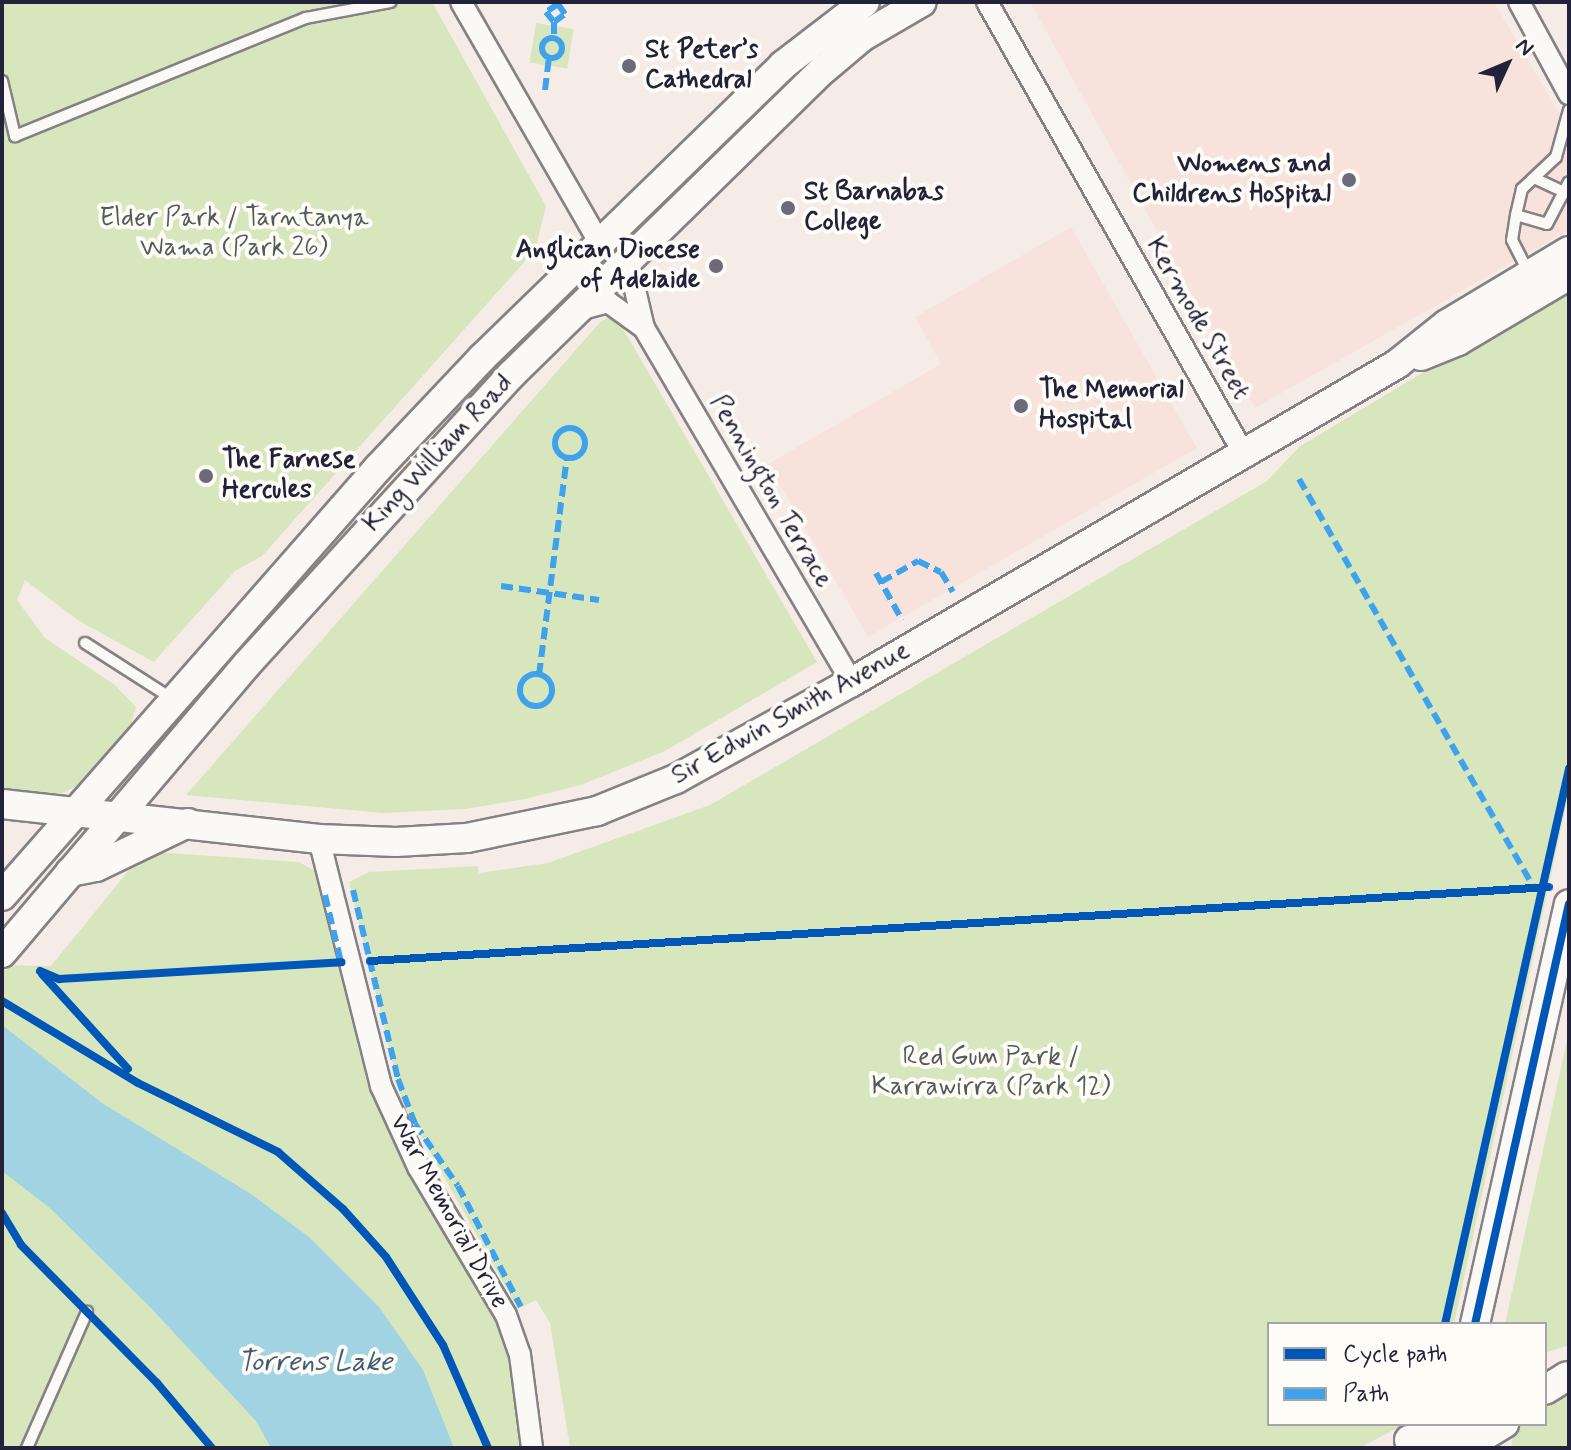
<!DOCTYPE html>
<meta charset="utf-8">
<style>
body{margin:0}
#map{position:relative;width:1571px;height:1450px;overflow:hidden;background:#f5ece8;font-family:Mynerve,sans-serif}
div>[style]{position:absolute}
.built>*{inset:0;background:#f8e3dc}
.green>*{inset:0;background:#d8e6bd;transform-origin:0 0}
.water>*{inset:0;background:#a2d3e2}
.roads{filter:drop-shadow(2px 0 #858184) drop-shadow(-2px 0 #858184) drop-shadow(0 2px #858184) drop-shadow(0 -2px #858184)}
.lane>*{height:10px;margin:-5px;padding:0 5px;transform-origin:5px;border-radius:5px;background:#faf9f6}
.street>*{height:20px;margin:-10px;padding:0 10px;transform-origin:10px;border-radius:10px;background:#faf9f6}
.secondary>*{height:28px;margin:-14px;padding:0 14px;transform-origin:14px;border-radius:14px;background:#faf9f6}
.quiet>*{height:6px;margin-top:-3px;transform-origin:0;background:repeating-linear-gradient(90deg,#3ea2ec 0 12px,transparent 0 18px)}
.quiet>.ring{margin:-3px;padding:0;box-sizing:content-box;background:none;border:6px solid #3ea2ec;border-radius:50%}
.cycleway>*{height:8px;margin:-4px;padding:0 4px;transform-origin:4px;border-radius:4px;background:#0057b8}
.dots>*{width:22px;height:22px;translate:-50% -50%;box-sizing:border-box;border:4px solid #fdfcf7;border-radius:50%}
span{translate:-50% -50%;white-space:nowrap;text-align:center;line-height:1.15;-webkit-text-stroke:8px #fdfcf7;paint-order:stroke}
.poi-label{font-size:26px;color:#22223b;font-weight:700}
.left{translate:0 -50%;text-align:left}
.right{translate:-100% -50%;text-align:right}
.park-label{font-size:26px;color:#525b58}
.street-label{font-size:26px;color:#22223b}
.water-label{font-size:28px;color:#425c74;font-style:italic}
.frame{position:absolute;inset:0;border:4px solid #22223b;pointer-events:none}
.legend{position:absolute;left:1267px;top:1322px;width:280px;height:104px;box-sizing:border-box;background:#fdfcf7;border:2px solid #a5a5ac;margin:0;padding:10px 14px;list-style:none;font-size:24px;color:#22223b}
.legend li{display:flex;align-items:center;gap:16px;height:40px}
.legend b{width:40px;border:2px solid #a5a5ac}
.north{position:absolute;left:1467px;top:24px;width:80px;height:80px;-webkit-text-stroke:6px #fdfcf7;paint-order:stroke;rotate:46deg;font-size:22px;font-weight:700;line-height:32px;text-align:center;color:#22223b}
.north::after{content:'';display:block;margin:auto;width:28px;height:36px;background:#22223b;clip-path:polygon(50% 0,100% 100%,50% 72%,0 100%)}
</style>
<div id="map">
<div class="built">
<i style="clip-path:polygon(1030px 2px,1494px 2px,1569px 130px,1569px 230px,1255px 408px)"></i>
<i style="clip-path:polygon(1071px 227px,1197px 448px,868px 637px,768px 464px,941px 364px,915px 317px)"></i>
</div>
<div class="green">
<i style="clip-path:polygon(2px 2px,432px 2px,546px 206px,535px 250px,262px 556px,235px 571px,154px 662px,79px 621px,25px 580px,17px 600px,45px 638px,115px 685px,136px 707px,131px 725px,75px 787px,60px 794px,2px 789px)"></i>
<i style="left:536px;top:23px;width:38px;height:40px;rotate:9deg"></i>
<i style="clip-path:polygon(1569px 285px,1569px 792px,1454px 1324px,1269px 1324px,1269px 1424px,1405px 1424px,1359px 1448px,570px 1448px,550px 1323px,536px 1300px,518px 1309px,402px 1102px,349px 882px,369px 872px,477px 866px,479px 873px,548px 863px,710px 805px,1267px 481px,1299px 447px)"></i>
<i style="clip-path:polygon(615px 315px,817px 662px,665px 751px,581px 785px,525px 799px,466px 809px,383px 813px,186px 795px,601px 321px)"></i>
<i style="clip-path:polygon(153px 852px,299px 862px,318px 873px,369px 1069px,497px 1317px,509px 1351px,525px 1448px,2px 1448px,2px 965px,51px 966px,137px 860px)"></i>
<i style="clip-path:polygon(1569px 1031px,1569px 1345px,1545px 1353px,1545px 1324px,1505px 1324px)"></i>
<i style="clip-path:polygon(1569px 1386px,1569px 1448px,1511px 1448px,1515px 1424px,1545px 1424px,1545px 1399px)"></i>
</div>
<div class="water">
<i style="clip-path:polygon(2px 1025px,102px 1103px,251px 1194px,309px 1237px,379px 1307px,423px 1370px,454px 1448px,271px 1448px,256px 1421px,150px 1307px,51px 1209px,2px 1171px)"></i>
</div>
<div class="roads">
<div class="lane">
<i style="left:2px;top:81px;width:57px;rotate:76.7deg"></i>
<i style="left:15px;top:136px;width:314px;rotate:-22.1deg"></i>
<i style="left:306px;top:18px;width:86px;rotate:-10.7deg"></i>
<i style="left:1569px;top:110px;width:49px;rotate:105.5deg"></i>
<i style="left:1556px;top:157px;width:47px;rotate:136.7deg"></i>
<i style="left:1522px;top:189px;width:27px;rotate:103deg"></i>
<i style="left:1516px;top:215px;width:32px;rotate:16deg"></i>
<i style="left:1547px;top:224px;width:47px;rotate:-62.4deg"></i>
<i style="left:1534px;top:178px;width:35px;rotate:25deg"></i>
<i style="left:1516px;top:215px;width:25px;rotate:99deg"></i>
<i style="left:1512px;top:240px;width:36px;rotate:63deg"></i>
<i style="left:85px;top:643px;width:102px;rotate:32.6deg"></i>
<i style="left:27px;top:1448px;width:149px;rotate:-66.2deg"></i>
</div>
<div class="street">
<i style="left:461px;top:2px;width:277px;rotate:60.1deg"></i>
<i style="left:987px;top:2px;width:520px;rotate:60.38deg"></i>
<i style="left:1519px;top:2px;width:105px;rotate:61.5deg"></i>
<i style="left:628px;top:260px;width:70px;rotate:76.8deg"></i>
<i style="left:644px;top:328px;width:411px;rotate:59.6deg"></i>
<i style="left:582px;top:309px;width:27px;rotate:-15deg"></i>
<i style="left:608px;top:302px;width:44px;rotate:35.8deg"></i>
<i style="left:319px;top:839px;width:255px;rotate:75.9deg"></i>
<i style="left:381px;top:1086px;width:89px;rotate:65.4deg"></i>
<i style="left:418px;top:1167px;width:172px;rotate:59.3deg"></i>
<i style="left:506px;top:1315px;width:42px;rotate:70.7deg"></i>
<i style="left:520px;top:1355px;width:94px;rotate:82.6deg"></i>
</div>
<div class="secondary">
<i style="left:1421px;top:356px;width:40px;rotate:-22deg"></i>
<i style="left:1458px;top:341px;width:129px;rotate:-30.7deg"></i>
<i style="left:2px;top:804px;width:319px;rotate:6.3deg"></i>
<i style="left:319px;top:839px;width:77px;rotate:2.2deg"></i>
<i style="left:396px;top:842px;width:71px;rotate:-3.2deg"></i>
<i style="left:467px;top:838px;width:133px;rotate:-11.7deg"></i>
<i style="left:597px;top:811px;width:85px;rotate:-22.1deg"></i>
<i style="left:676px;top:779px;width:201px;rotate:-28.9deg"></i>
<i style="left:852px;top:682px;width:631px;rotate:-30.26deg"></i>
<i style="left:1397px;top:364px;width:64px;rotate:-38.7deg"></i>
<i style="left:1447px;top:324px;width:142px;rotate:-30.9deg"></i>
<i style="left:70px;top:872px;width:26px;rotate:-11deg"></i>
<i style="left:96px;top:867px;width:102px;rotate:-25.6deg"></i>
<i style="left:2px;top:896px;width:570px;rotate:-48.7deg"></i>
<i style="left:378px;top:468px;width:151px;rotate:-46.6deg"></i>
<i style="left:482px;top:358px;width:420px;rotate:-44.2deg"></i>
<i style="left:783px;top:65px;width:103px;rotate:-37.5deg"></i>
<i style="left:2px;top:953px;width:380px;rotate:-49.7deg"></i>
<i style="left:248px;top:663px;width:390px;rotate:-47.6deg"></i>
<i style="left:511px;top:375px;width:438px;rotate:-44.4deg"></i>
<i style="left:824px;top:69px;width:50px;rotate:-40.1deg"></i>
<i style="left:862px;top:37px;width:69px;rotate:-30.3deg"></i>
<i style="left:1475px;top:1324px;width:430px;rotate:-77.4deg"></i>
<i style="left:1545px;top:1390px;width:26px;rotate:-32deg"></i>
<i style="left:1454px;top:1424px;width:17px;rotate:40deg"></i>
<i style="left:1467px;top:1435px;width:15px;rotate:8deg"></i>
<i style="left:1482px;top:1437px;width:26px;rotate:-31deg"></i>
<i style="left:1409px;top:1440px;width:56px;rotate:-7.1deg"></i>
</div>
</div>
<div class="quiet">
<i style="left:554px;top:22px;width:14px;rotate:-36deg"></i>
<i style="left:565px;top:14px;width:12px;rotate:-125deg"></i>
<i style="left:558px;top:4px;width:14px;rotate:146deg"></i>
<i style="left:546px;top:12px;width:13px;rotate:51deg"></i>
<i style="left:554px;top:22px;width:16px;rotate:90deg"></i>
<i class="ring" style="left:542px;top:38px;width:14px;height:14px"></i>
<i style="left:545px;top:90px;width:32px;rotate:-83deg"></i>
<i class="ring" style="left:555px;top:428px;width:24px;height:24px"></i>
<i style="left:1299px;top:479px;width:472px;rotate:60.1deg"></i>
<i style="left:876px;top:573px;width:54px;rotate:61deg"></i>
<i style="left:881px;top:582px;width:43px;rotate:-29.6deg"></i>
<i style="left:918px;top:561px;width:25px;rotate:26deg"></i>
<i style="left:941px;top:572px;width:23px;rotate:59deg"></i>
<i style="left:501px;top:586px;width:99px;rotate:8.1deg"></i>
<i class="ring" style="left:520px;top:674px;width:26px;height:26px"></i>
<i style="left:539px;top:675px;width:220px;rotate:-82.7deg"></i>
<i style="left:353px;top:890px;width:194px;rotate:76.6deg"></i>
<i style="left:398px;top:1079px;width:48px;rotate:69.3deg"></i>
<i style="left:415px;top:1124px;width:75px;rotate:55.3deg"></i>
<i style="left:458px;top:1186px;width:136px;rotate:62.5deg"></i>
<i style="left:325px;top:895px;width:69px;rotate:76.6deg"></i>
</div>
<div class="cycleway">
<i style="left:370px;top:961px;width:1181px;rotate:-3.59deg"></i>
<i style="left:40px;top:971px;width:21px;rotate:23deg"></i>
<i style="left:59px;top:979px;width:283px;rotate:-3.4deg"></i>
<i style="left:42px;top:974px;width:128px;rotate:47.8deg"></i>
<i style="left:2px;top:1001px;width:159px;rotate:31.1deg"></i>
<i style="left:138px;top:1083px;width:156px;rotate:26.2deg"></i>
<i style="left:278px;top:1152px;width:86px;rotate:41.2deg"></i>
<i style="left:343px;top:1209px;width:64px;rotate:48.1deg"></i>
<i style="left:386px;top:1257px;width:105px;rotate:57.1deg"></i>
<i style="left:443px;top:1345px;width:112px;rotate:66.4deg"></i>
<i style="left:2px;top:1213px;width:37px;rotate:59deg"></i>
<i style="left:21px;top:1245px;width:194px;rotate:45.4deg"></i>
<i style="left:157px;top:1383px;width:85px;rotate:49.8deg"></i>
<i style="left:1445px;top:1324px;width:569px;rotate:-77.41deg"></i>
<i style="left:1475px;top:1324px;width:430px;rotate:-77.4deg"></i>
</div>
<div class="dots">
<i style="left:629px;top:66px;background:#6c6978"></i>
<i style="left:1349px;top:180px;background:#6c6978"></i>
<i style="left:788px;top:208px;background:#6c6978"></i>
<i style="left:716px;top:266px;background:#6c6978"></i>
<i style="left:1021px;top:406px;background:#6c6978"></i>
<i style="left:206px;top:476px;background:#6c6978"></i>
</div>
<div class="poi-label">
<span class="left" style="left:645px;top:66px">St Peter’s<br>Cathedral</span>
<span class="right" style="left:1331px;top:180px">Womens and<br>Childrens Hospital</span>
<span class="left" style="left:804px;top:208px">St Barnabas<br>College</span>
<span class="right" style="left:700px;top:266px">Anglican Diocese<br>of Adelaide</span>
<span class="left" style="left:1039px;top:406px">The Memorial<br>Hospital</span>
<span class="left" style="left:222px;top:476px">The Farnese<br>Hercules</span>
</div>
<div class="park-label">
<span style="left:234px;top:234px">Elder Park / Tarntanya<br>Wama (Park 26)</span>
<span style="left:991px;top:1073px">Red Gum Park /<br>Karrawirra (Park 12)</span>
</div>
<div class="street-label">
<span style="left:1197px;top:319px;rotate:60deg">Kermode Street</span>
<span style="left:439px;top:454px;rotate:-47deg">King William Road</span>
<span style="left:770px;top:492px;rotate:60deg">Pennington Terrace</span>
<span style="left:791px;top:714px;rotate:-29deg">Sir Edwin Smith Avenue</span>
<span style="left:448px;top:1212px;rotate:61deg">War Memorial Drive</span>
</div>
<div class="water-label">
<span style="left:315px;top:1363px">Torrens Lake</span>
</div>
<div class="frame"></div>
<ul class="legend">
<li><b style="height:10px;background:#0057b8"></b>Cycle path</li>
<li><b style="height:10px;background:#3ea2ec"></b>Path</li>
</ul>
<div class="north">N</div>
</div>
